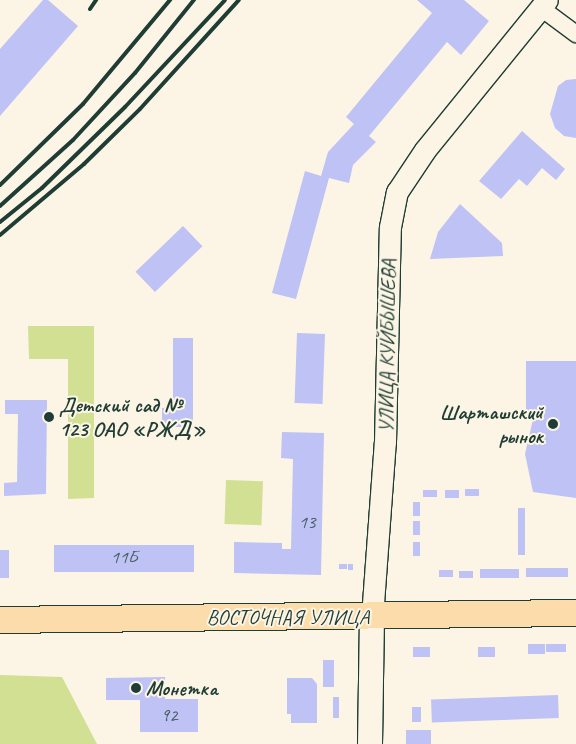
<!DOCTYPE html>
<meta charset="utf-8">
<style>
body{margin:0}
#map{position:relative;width:576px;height:744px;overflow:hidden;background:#fcf5e5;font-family:Caveat,sans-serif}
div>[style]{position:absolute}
.green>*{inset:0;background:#d1e093;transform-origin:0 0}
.building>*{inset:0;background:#bec2f4;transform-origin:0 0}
.roads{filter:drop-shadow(1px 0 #1f3d34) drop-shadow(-1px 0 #1f3d34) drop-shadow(0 1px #1f3d34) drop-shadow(0 -1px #1f3d34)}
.minor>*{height:16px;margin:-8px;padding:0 8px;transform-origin:8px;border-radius:8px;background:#fcf5e5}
.tertiary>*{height:21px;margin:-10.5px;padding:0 10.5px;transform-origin:10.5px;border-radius:10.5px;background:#fcf5e5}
.secondary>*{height:24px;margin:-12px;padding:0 12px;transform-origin:12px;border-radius:12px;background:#fcf5e5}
.primary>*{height:26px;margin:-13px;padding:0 13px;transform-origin:13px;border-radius:13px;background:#fddcac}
.rail>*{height:4px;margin:-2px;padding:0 2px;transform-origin:2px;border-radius:2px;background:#1f3d34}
.dots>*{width:14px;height:14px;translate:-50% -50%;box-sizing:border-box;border:2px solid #fcf5e5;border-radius:50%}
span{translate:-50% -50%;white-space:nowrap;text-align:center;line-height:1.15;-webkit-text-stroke:4px #fcf5e5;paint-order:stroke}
.number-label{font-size:19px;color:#475e64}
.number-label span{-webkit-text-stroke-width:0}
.street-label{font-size:21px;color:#1f3d34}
.poi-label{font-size:21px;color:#1f3d34;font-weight:700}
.left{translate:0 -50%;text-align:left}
.right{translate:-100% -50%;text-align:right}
</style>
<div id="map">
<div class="green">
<i style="clip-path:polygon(28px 326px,94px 326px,94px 498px,68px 499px,68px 359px,29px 359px)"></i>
<i style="left:226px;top:480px;width:37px;height:44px;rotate:2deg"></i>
<i style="clip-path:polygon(0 675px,62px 677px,97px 744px,0 744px)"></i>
</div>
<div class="building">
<i style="clip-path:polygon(43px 0,48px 0,78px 26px,0 116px,0 49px)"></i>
<i style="clip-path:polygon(417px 0,464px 0,489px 21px,461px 55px,447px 42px,369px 136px,376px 142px,353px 165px,349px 183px,329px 178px,296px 299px,272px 293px,305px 171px,321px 176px,328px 152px,354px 124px,346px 117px,432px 13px)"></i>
<i style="clip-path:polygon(576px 79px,576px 138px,564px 136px,555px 128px,550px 114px,558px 86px,566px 80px)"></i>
<i style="clip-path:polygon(522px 131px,565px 169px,556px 180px,542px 168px,527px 186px,519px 179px,501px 199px,479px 181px)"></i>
<i style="clip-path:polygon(460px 204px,502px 243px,503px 256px,430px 259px,438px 232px)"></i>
<i style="left:183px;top:226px;width:28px;height:66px;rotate:46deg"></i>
<i style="left:297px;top:333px;width:28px;height:70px;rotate:2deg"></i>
<i style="clip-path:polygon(173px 338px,193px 338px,193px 427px,162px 427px,162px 408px,173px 408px)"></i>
<i style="clip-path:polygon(526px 361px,576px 361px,576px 498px,533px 492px,525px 454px,534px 415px,526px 415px)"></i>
<i style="clip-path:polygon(5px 400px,47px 400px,46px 494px,4px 496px,4px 483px,17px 482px,18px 414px,5px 414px)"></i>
<i style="clip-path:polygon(282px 432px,324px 433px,321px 575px,234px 573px,234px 542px,282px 543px,282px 549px,291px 549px,293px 459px,281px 458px)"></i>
<i style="left:465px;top:489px;width:14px;height:7px"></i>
<i style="left:423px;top:490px;width:14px;height:7px"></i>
<i style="left:445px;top:490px;width:14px;height:8px"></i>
<i style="left:413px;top:502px;width:7px;height:14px"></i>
<i style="left:518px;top:508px;width:7px;height:47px"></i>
<i style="left:413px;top:521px;width:7px;height:14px"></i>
<i style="left:413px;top:542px;width:7px;height:14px"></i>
<i style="left:54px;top:545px;width:140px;height:27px"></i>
<i style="left:0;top:550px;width:9px;height:28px"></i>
<i style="left:339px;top:564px;width:8px;height:5px"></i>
<i style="left:348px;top:564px;width:5px;height:6px"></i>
<i style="left:568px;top:568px;width:9px;height:42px;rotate:90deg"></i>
<i style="left:480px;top:569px;width:39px;height:9px"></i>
<i style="left:439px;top:570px;width:14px;height:7px"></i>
<i style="left:459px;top:571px;width:14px;height:7px"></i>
<i style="left:528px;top:644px;width:17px;height:10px"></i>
<i style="left:546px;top:644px;width:20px;height:8px"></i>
<i style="left:413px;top:647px;width:17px;height:10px"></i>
<i style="left:478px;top:647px;width:17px;height:10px"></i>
<i style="left:323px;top:660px;width:11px;height:27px"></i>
<i style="clip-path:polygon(165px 677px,165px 699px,198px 699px,198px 732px,140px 732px,140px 700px,106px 700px,106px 678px)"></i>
<i style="clip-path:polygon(287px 678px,312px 678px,317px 684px,317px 723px,291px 723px,291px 714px,287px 714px)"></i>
<i style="left:558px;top:695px;width:23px;height:127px;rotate:88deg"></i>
<i style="left:333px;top:697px;width:6px;height:21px"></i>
<i style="left:412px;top:707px;width:9px;height:15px"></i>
<i style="left:406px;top:730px;width:25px;height:14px"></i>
</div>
<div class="roads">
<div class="minor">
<i style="left:541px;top:8px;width:44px;rotate:36.6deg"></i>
</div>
<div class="tertiary">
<i style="left:372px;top:617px;width:175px;rotate:-85.8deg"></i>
<i style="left:385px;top:442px;width:215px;rotate:-88.7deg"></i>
<i style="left:390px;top:227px;width:36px;rotate:-79deg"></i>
<i style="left:397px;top:192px;width:50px;rotate:-56.3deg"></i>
<i style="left:425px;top:150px;width:193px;rotate:-50.9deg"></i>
</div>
<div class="secondary">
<i style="left:370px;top:744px;width:127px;rotate:-89.1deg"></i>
</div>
<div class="primary">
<i style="left:0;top:620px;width:576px;rotate:-0.7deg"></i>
</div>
</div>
<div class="rail">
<i style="left:90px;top:9px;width:11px;rotate:-56deg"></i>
<i style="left:0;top:185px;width:116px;rotate:-44.3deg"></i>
<i style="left:83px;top:104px;width:136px;rotate:-50.1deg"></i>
<i style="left:0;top:206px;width:98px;rotate:-42.1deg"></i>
<i style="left:73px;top:140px;width:91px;rotate:-47.2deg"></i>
<i style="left:135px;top:73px;width:94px;rotate:-51.1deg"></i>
<i style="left:0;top:222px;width:54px;rotate:-39deg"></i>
<i style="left:42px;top:188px;width:116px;rotate:-44.3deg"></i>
<i style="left:125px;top:107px;width:146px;rotate:-46.9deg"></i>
<i style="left:0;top:235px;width:110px;rotate:-40.2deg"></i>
<i style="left:84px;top:164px;width:78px;rotate:-44.5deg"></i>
<i style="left:140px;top:109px;width:147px;rotate:-47.8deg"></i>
</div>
<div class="dots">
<i style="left:49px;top:417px;background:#1f3d34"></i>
<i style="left:553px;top:424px;background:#1f3d34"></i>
<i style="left:136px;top:688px;background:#1f3d34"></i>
</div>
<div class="number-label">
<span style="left:307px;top:523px">13</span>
<span style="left:124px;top:558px">11Б</span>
<span style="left:169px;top:716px">92</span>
</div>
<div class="street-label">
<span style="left:387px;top:346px;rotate:-89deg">УЛИЦА КУЙБЫШЕВА</span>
<span style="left:288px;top:617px">ВОСТОЧНАЯ УЛИЦА</span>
</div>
<div class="poi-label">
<span class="left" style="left:59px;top:417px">Детский сад №<br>123 ОАО «РЖД»</span>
<span class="right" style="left:543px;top:424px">Шарташский<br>рынок</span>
<span class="left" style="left:146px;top:688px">Монетка</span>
</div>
</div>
